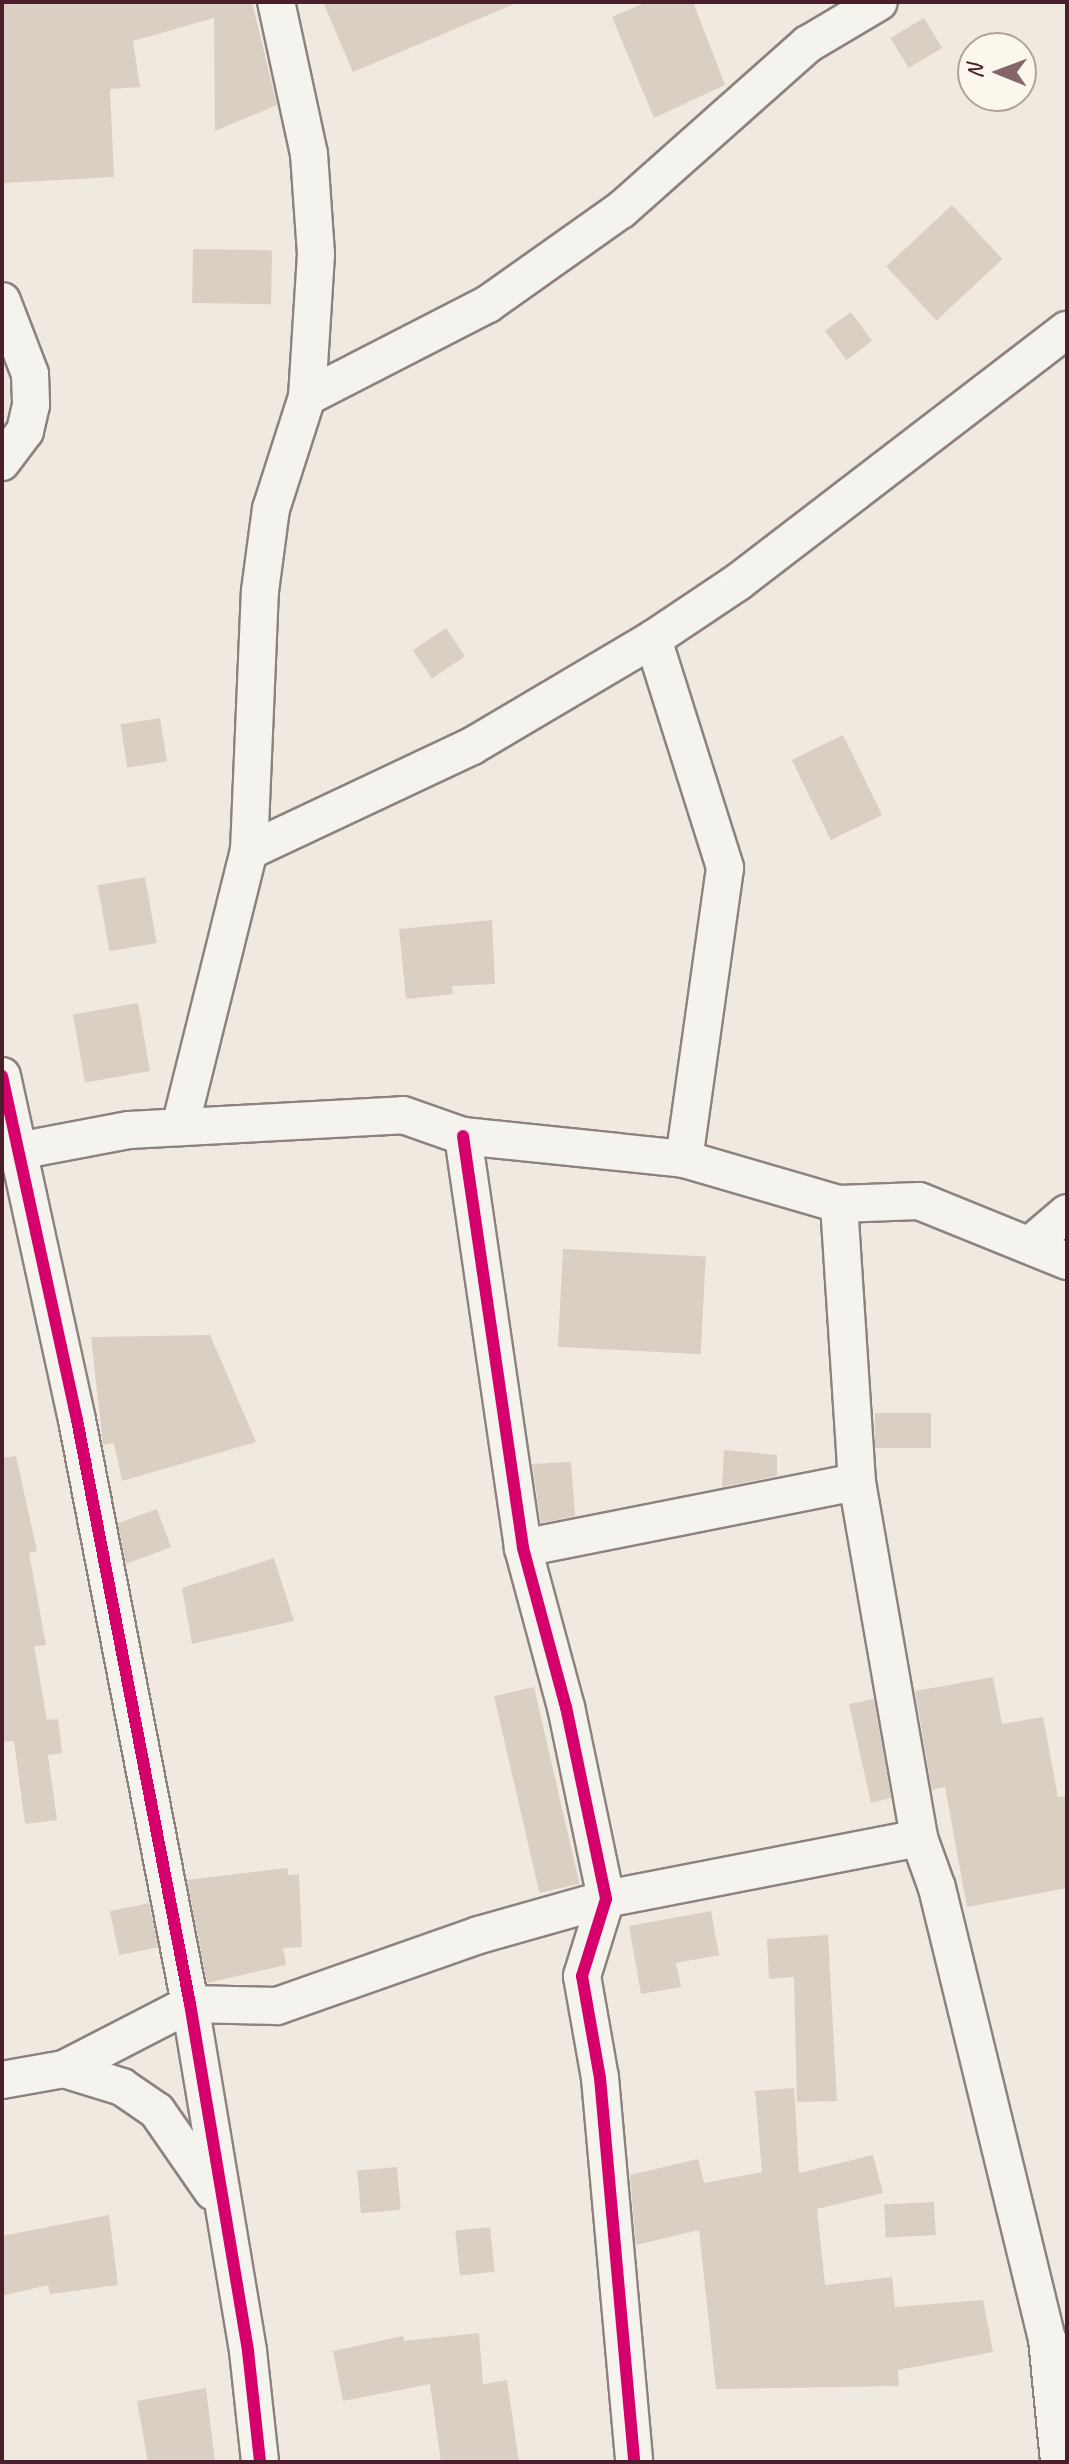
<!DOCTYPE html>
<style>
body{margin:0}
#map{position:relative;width:1069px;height:2464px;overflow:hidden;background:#f0e9e0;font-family:Caveat,sans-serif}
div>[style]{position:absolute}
.building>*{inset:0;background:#dacfc3;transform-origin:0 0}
.roads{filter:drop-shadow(2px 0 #8d8280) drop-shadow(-2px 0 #8d8280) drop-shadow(0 2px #8d8280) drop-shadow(0 -2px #8d8280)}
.street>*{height:36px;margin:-18px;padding:0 18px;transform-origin:18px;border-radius:18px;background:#f5f3ee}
.cycleway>*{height:12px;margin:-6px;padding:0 6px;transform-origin:6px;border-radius:6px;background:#d6006c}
span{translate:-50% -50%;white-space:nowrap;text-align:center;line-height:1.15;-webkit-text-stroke:6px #fbf7ec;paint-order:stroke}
.frame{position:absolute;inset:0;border:4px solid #4a1f2b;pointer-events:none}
.north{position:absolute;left:957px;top:32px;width:80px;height:80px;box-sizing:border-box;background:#fbf7ec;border:2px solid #b4a19f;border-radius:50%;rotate:271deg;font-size:22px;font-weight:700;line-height:32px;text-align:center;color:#4a1f2b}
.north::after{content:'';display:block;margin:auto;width:28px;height:36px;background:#84666a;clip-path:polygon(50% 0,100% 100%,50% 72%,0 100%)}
</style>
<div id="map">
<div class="building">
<i style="clip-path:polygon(2px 2px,252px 2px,277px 105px,215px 131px,214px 18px,133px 41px,140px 87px,110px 89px,114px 177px,2px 183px)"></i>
<i style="clip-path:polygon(323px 2px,519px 2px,353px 72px)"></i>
<i style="clip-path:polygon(647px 2px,693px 2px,725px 85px,654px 118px,612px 17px)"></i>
<i style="left:924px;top:18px;width:35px;height:39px;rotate:59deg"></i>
<i style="left:952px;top:205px;width:74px;height:90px;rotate:47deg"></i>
<i style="left:193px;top:249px;width:79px;height:54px;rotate:1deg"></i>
<i style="left:851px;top:312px;width:36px;height:32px;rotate:54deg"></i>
<i style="left:446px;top:628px;width:34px;height:40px;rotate:56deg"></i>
<i style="left:160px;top:718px;width:44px;height:40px;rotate:81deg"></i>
<i style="left:843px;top:735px;width:89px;height:57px;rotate:64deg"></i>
<i style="left:145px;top:877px;width:67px;height:48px;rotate:80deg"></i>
<i style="clip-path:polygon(492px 920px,495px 984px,452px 986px,453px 994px,406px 999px,399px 929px)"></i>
<i style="left:138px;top:1003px;width:69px;height:66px;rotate:80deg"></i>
<i style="left:563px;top:1249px;width:143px;height:98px;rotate:3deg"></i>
<i style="clip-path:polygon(210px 1335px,256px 1442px,122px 1481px,114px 1443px,103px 1445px,91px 1337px)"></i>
<i style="left:875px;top:1413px;width:56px;height:35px"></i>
<i style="clip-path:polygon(724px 1450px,777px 1455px,777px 1476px,722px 1487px)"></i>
<i style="clip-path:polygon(16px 1456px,37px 1551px,29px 1553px,46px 1645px,34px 1646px,47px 1720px,58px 1719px,62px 1753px,48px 1755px,57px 1820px,25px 1824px,14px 1741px,2px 1742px,2px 1458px)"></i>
<i style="clip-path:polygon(571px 1462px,575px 1516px,541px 1523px,532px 1464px)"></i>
<i style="clip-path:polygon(157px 1509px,171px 1547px,126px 1564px,118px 1523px)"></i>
<i style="clip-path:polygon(274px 1558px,294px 1621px,192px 1644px,182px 1588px)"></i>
<i style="clip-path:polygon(993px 1677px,1002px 1724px,1043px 1717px,1058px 1797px,1067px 1796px,1067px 1888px,967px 1907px,945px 1787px,932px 1790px,915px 1691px)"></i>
<i style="left:534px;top:1687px;width:202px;height:41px;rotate:77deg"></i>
<i style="clip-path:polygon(874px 1699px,891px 1798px,871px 1803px,849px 1704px)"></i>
<i style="clip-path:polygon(288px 1868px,288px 1875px,299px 1874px,302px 1947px,283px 1948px,286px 1965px,207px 1983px,187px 1880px)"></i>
<i style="left:149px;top:1903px;width:45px;height:40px;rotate:78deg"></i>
<i style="clip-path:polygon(711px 1911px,719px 1955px,676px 1963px,681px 1987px,641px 1994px,629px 1926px)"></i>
<i style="clip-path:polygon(828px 1935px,837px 2101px,797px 2102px,794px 1977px,769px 1979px,767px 1939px)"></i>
<i style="clip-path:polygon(794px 2088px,799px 2173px,873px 2155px,883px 2193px,817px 2209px,825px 2285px,892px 2277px,895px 2307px,983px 2300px,993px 2352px,898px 2370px,899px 2386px,716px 2389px,699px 2230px,636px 2245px,630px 2175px,698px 2159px,704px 2183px,762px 2172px,755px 2091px)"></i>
<i style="left:397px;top:2167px;width:43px;height:40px;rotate:85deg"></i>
<i style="left:934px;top:2202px;width:33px;height:50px;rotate:87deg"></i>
<i style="clip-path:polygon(109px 2215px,118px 2285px,50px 2294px,48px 2285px,2px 2296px,2px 2236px)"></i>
<i style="left:490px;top:2227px;width:45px;height:35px;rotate:84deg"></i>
<i style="clip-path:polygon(479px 2333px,483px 2384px,507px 2380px,519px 2462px,441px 2462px,430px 2384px,343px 2401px,333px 2351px,403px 2336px,404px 2341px)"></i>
<i style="clip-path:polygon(206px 2388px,215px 2462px,148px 2462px,137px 2401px)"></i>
</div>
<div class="roads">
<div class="street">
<i style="left:2px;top:301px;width:78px;rotate:69deg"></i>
<i style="left:30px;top:374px;width:31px;rotate:88deg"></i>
<i style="left:31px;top:405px;width:27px;rotate:103deg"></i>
<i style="left:25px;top:431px;width:39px;rotate:127deg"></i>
<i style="left:307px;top:397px;width:203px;rotate:-27.2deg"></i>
<i style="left:488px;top:304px;width:163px;rotate:-35.3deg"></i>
<i style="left:621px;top:210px;width:250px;rotate:-41.6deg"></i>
<i style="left:808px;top:44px;width:82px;rotate:-30.6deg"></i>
<i style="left:653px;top:639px;width:240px;rotate:72.5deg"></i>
<i style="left:725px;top:868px;width:294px;rotate:98deg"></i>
<i style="left:249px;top:851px;width:246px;rotate:-25.2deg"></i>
<i style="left:472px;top:746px;width:210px;rotate:-30.6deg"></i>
<i style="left:653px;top:639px;width:102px;rotate:-33.8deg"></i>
<i style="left:738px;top:582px;width:414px;rotate:-37.5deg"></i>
<i style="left:2px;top:1076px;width:352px;rotate:77.7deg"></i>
<i style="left:77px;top:1420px;width:595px;rotate:79.05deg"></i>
<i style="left:190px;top:2004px;width:352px;rotate:80.5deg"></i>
<i style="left:248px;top:2351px;width:112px;rotate:83.8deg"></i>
<i style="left:180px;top:1127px;width:284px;rotate:-76deg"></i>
<i style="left:249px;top:851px;width:260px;rotate:-87.6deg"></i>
<i style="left:260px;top:591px;width:83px;rotate:-82.4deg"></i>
<i style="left:271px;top:509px;width:118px;rotate:-72.2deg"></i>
<i style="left:307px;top:397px;width:143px;rotate:-86.4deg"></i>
<i style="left:316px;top:254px;width:100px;rotate:-94deg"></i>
<i style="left:309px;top:154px;width:156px;rotate:-102.2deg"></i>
<i style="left:463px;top:1136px;width:416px;rotate:81.7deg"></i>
<i style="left:523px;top:1548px;width:165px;rotate:74.9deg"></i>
<i style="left:566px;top:1707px;width:196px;rotate:78.2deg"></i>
<i style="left:606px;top:1899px;width:81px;rotate:107.3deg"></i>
<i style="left:582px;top:1976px;width:104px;rotate:80deg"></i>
<i style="left:600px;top:2078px;width:386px;rotate:84.9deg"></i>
<i style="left:2px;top:1154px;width:129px;rotate:-10.7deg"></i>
<i style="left:129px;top:1130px;width:274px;rotate:-3.1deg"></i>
<i style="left:403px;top:1115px;width:64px;rotate:19.3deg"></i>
<i style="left:463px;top:1136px;width:222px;rotate:5.9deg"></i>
<i style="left:684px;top:1159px;width:161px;rotate:16.2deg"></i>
<i style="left:839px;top:1204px;width:80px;rotate:-2.1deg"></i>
<i style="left:919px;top:1201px;width:160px;rotate:22.1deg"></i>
<i style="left:839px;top:1204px;width:279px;rotate:86.3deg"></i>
<i style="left:857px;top:1482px;width:361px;rotate:80.1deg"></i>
<i style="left:919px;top:1838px;width:53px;rotate:70.2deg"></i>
<i style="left:937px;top:1888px;width:464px;rotate:76.3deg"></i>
<i style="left:1047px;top:2339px;width:124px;rotate:84.4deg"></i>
<i style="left:1032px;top:1243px;width:46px;rotate:-40.6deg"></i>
<i style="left:523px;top:1548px;width:340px;rotate:-11.2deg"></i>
<i style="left:64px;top:2069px;width:61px;rotate:17.2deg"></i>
<i style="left:122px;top:2087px;width:42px;rotate:34.4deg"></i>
<i style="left:157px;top:2111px;width:98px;rotate:55.3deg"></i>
<i style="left:2px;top:2080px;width:63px;rotate:-10.1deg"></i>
<i style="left:64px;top:2069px;width:142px;rotate:-27.3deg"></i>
<i style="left:190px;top:2004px;width:87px;rotate:1.3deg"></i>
<i style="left:277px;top:2006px;width:214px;rotate:-19.4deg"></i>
<i style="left:479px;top:1935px;width:132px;rotate:-15.8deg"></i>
<i style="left:606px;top:1899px;width:319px;rotate:-11deg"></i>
</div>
</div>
<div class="cycleway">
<i style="left:2px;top:1076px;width:352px;rotate:77.7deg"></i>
<i style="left:77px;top:1420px;width:595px;rotate:79.05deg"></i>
<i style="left:190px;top:2004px;width:352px;rotate:80.5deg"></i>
<i style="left:248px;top:2351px;width:112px;rotate:83.8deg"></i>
<i style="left:463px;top:1136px;width:416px;rotate:81.7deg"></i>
<i style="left:523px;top:1548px;width:165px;rotate:74.9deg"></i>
<i style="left:566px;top:1707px;width:196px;rotate:78.2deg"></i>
<i style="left:606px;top:1899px;width:81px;rotate:107.3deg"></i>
<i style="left:582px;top:1976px;width:104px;rotate:80deg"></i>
<i style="left:600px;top:2078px;width:386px;rotate:84.9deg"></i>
</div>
<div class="frame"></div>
<div class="north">N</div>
</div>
